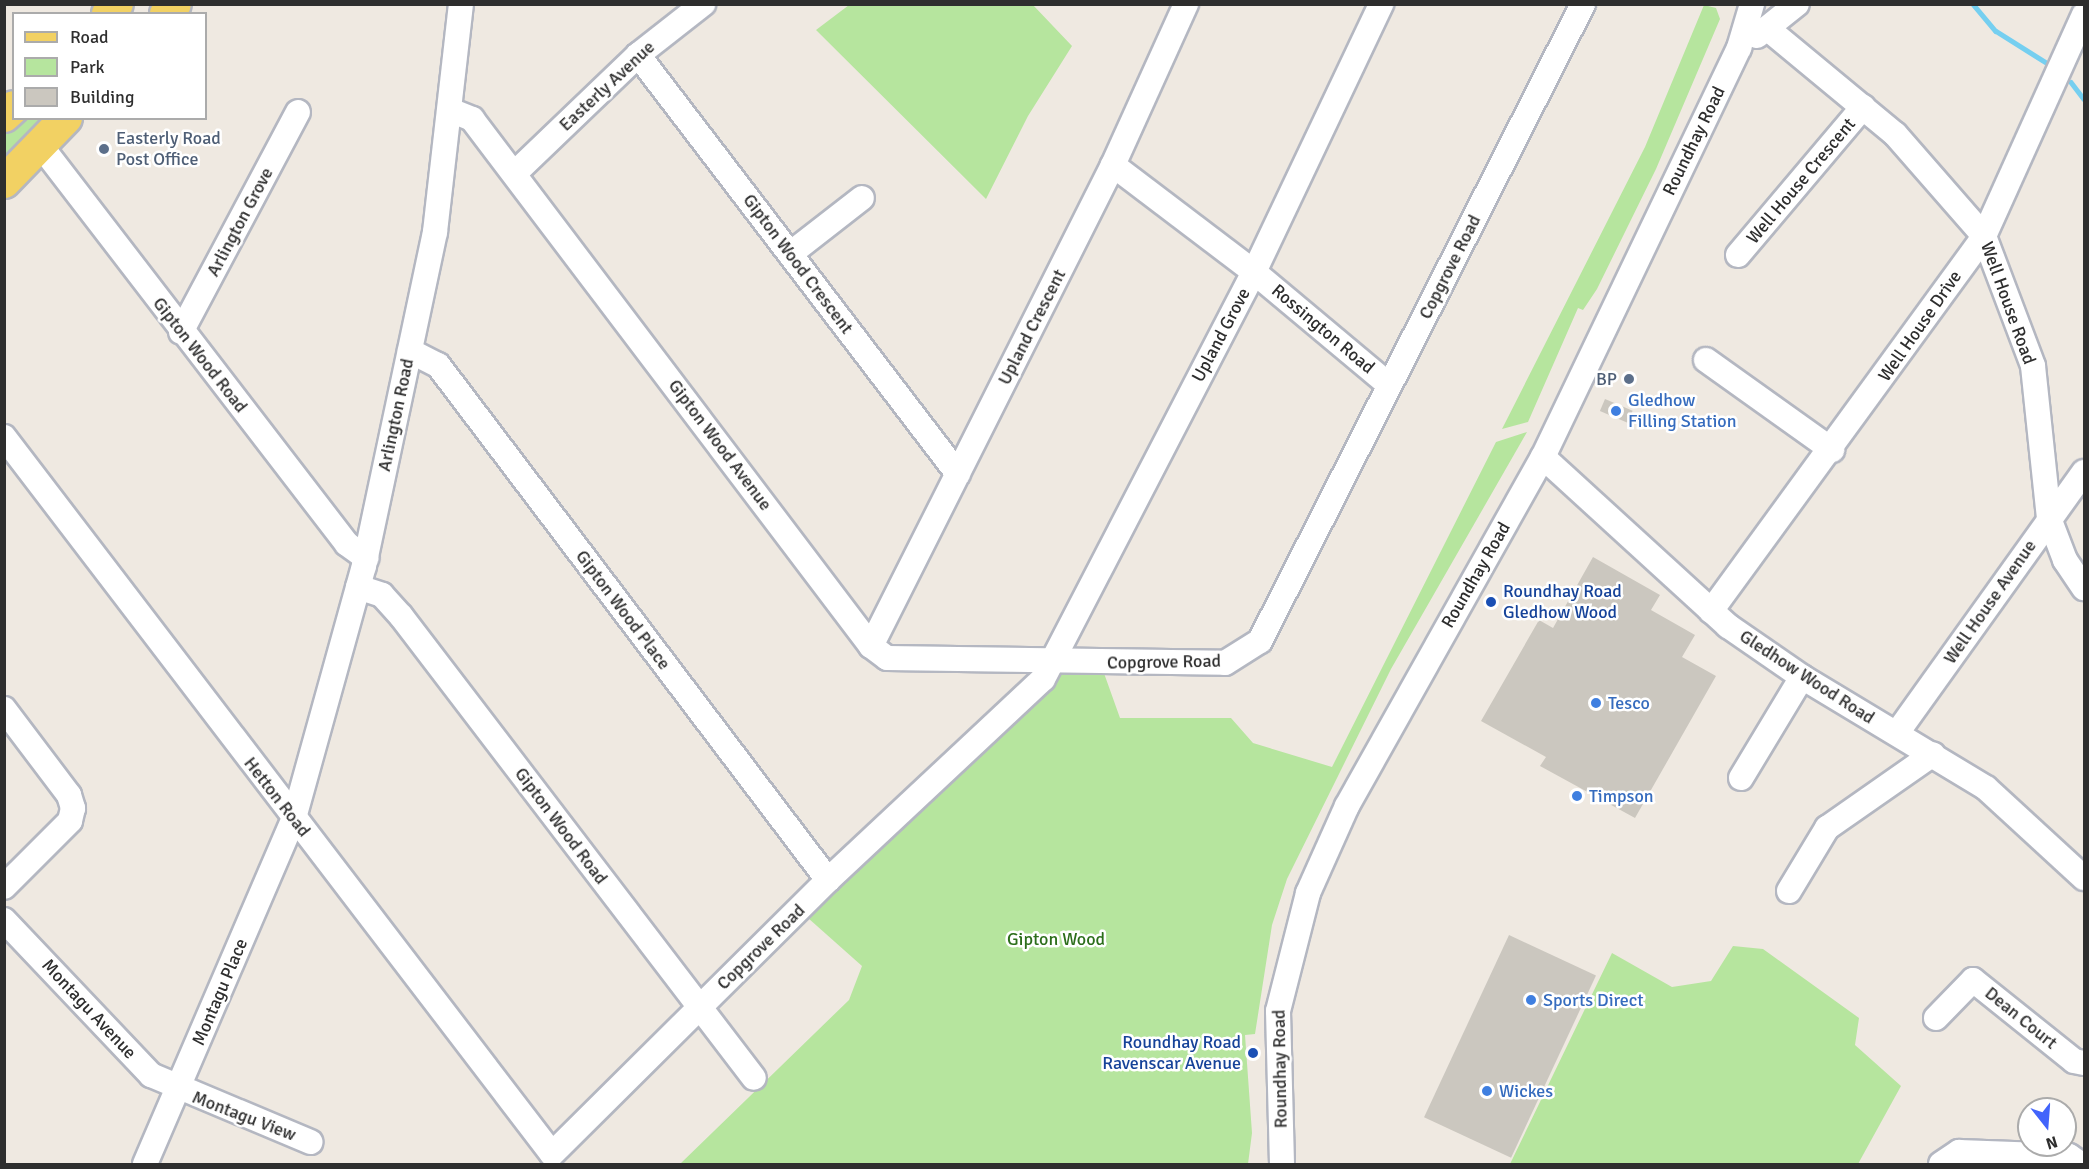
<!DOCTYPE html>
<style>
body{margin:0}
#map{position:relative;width:2089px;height:1169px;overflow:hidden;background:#efe9e1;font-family:Signika,sans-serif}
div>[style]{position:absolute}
.green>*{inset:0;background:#b6e59e}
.stream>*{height:4.5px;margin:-2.25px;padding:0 2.25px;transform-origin:2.25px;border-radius:2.25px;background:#75cff0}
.building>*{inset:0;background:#cbc7bf;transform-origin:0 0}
.roads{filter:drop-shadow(2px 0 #b4b7c1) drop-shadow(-2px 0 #b4b7c1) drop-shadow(0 2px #b4b7c1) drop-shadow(0 -2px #b4b7c1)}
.minor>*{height:24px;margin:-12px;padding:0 12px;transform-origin:12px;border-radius:12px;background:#fff}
.major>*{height:32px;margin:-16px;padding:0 16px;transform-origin:16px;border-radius:16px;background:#f2d163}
.dots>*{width:16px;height:16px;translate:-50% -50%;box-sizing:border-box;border:3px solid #fff;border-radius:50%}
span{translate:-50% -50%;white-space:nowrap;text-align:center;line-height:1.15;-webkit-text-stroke:5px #fff;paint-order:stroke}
.street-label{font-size:18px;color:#2e2e2e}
.service-label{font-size:18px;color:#4e5e75}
.left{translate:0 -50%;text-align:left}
.right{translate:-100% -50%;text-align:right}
.shop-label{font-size:18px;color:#366cbe}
.transit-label{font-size:18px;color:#164399}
.park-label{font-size:18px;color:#2c6e1b}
.frame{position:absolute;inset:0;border:6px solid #2e2e2e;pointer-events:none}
.legend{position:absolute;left:12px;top:12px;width:195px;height:108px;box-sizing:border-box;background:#fff;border:2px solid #ababab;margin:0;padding:8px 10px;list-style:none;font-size:18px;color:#2e2e2e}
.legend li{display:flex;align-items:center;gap:12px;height:30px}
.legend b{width:30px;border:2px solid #ababab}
.north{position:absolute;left:2017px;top:1097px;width:60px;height:60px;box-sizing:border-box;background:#fff;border:2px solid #ababab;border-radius:50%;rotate:163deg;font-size:16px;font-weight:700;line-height:24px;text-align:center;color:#2e2e2e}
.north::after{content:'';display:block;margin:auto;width:21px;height:27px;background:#4264fb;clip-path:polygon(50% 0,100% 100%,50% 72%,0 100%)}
</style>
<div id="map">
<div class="green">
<i style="clip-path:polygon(849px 5px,1033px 5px,1072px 46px,1028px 116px,986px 199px,816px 30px)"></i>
<i style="clip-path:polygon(1704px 5px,1716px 8px,1720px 19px,1656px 169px,1597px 289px,1583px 310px,1578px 308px,1528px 422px,1502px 429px,1645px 147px)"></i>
<i style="clip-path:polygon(16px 119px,52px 119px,5px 167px,5px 130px)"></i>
<i style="clip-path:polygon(1527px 432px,1391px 669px,1287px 879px,1272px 925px,1255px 1034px,1245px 1035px,1252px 1133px,1248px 1164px,680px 1164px,849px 1000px,862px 966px,799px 910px,1051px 661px,1100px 662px,1120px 718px,1231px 718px,1253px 743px,1332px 767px,1496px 442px)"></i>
<i style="clip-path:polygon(1733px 946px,1763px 949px,1859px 1018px,1855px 1045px,1901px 1086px,1858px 1164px,1510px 1164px,1612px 953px,1672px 987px,1711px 981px)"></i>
</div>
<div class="stream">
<i style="left:1973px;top:4px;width:35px;rotate:50deg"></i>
<i style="left:1996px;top:31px;width:60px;rotate:32.1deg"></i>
<i style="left:2071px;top:82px;width:21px;rotate:53deg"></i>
</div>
<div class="building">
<i style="left:1605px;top:399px;width:30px;height:13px;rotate:23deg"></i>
<i style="clip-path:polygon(1593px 557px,1660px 595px,1651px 610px,1695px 635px,1682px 657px,1716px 676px,1635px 818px,1540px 766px,1546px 757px,1481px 721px,1539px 620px,1553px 628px)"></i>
<i style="left:1509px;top:935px;width:96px;height:201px;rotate:25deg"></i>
</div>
<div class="roads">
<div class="minor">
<i style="left:1768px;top:29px;width:165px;rotate:39.6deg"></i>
<i style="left:1895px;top:134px;width:135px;rotate:48.9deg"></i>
<i style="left:1984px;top:236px;width:139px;rotate:69.3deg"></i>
<i style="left:2033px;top:366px;width:153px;rotate:84deg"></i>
<i style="left:2049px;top:518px;width:45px;rotate:69.1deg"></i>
<i style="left:2065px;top:560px;width:34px;rotate:56deg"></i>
<i style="left:1757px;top:36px;width:51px;rotate:-38.7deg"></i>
<i style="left:638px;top:55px;width:527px;rotate:52.63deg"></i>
<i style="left:450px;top:110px;width:24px;rotate:22deg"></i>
<i style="left:472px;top:119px;width:661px;rotate:52.87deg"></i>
<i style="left:871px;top:646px;width:20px;rotate:37deg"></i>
<i style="left:887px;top:658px;width:338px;rotate:0.8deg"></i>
<i style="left:1225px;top:663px;width:41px;rotate:-32.2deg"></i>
<i style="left:1260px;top:641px;width:714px;rotate:-63.11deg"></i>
<i style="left:41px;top:146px;width:502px;rotate:52.45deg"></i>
<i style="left:347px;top:544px;width:24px;rotate:36deg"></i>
<i style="left:1113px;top:165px;width:177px;rotate:37.2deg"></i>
<i style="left:1254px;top:272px;width:176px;rotate:39.9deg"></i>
<i style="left:515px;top:173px;width:170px;rotate:-43.8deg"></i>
<i style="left:638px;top:55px;width:83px;rotate:-38.1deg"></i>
<i style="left:790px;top:254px;width:91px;rotate:-37.9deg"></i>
<i style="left:1738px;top:255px;width:194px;rotate:-49.8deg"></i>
<i style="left:181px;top:332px;width:249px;rotate:-62deg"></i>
<i style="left:410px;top:351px;width:31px;rotate:27deg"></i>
<i style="left:438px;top:365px;width:646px;rotate:52.86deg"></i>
<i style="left:1706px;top:360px;width:155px;rotate:35.5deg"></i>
<i style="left:4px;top:437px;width:902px;rotate:52.61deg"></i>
<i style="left:552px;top:1154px;width:389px;rotate:-44.8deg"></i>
<i style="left:828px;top:880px;width:294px;rotate:-43.1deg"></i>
<i style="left:1043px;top:679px;width:458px;rotate:-62.6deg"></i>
<i style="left:1254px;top:272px;width:297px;rotate:-64.6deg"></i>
<i style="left:1543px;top:457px;width:251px;rotate:42.4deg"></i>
<i style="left:1728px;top:626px;width:90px;rotate:34.6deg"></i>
<i style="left:1802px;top:677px;width:215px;rotate:31.1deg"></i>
<i style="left:1986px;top:788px;width:133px;rotate:42.6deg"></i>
<i style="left:358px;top:587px;width:25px;rotate:18deg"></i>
<i style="left:382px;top:595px;width:28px;rotate:48deg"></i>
<i style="left:401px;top:616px;width:581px;rotate:52.62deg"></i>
<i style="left:1711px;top:611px;width:464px;rotate:-53.9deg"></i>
<i style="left:1984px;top:236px;width:243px;rotate:-65.7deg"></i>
<i style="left:871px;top:646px;width:538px;rotate:-63.29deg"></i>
<i style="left:1113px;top:165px;width:177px;rotate:-65.6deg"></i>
<i style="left:4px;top:709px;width:108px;rotate:52.9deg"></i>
<i style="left:69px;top:795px;width:14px;rotate:73deg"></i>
<i style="left:73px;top:808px;width:13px;rotate:103deg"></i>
<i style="left:70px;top:821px;width:93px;rotate:135deg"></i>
<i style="left:1897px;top:733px;width:321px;rotate:-54.4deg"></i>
<i style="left:1741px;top:778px;width:118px;rotate:-58.9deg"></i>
<i style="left:1789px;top:891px;width:74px;rotate:-58.9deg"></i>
<i style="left:1827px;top:828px;width:129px;rotate:-34.9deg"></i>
<i style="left:4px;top:920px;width:214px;rotate:46.5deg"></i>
<i style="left:151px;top:1075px;width:173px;rotate:22.8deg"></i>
<i style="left:1936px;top:1018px;width:53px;rotate:-45.8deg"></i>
<i style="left:1973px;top:980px;width:129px;rotate:38.7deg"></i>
<i style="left:2074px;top:1061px;width:10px;rotate:11deg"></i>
<i style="left:145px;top:1164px;width:377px;rotate:-66.7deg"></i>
<i style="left:294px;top:818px;width:262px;rotate:-74.5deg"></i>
<i style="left:364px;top:566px;width:341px;rotate:-78deg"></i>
<i style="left:435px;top:232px;width:229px;rotate:-83.5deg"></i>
<i style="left:1282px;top:1164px;width:153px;rotate:-91.5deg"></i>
<i style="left:1278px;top:1011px;width:122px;rotate:-75.7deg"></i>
<i style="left:1308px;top:893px;width:95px;rotate:-65.9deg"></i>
<i style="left:1347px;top:806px;width:400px;rotate:-60.7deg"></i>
<i style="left:1543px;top:457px;width:454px;rotate:-64.4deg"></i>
<i style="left:1739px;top:48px;width:46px;rotate:-73.5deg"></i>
<i style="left:1941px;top:1164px;width:22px;rotate:-34deg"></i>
<i style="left:1959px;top:1152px;width:110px;rotate:2.1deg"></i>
<i style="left:2069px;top:1156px;width:14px;rotate:34deg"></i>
</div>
<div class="major">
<i style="left:108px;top:14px;width:13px;rotate:-48deg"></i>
<i style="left:166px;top:14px;width:13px;rotate:-48deg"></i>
<i style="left:4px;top:116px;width:13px;rotate:-42deg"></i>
<i style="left:4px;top:182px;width:89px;rotate:-45.9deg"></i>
</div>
</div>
<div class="dots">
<i style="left:104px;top:149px;background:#5c6f8a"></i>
<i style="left:1629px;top:379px;background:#5c6f8a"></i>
<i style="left:1616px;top:411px;background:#3f7fe0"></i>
<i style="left:1491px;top:602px;background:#1a4fb4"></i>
<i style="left:1596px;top:703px;background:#3f7fe0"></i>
<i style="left:1577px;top:796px;background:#3f7fe0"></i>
<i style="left:1531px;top:1000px;background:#3f7fe0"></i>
<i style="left:1253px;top:1053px;background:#1a4fb4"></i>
<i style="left:1487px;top:1091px;background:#3f7fe0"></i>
</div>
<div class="street-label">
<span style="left:607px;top:86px;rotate:-43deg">Easterly Avenue</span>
<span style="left:1694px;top:141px;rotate:-64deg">Roundhay Road</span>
<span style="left:1801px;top:181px;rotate:-50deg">Well House Crescent</span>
<span style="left:240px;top:222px;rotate:-62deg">Arlington Grove</span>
<span style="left:798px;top:264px;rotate:53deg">Gipton Wood Crescent</span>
<span style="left:1450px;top:267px;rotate:-63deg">Copgrove Road</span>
<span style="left:2008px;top:303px;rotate:70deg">Well House Road</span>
<span style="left:1920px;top:326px;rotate:-55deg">Well House Drive</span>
<span style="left:1032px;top:327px;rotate:-63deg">Upland Crescent</span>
<span style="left:1323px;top:329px;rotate:40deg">Rossington Road</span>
<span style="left:1221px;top:335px;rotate:-62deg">Upland Grove</span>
<span style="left:200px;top:355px;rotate:52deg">Gipton Wood Road</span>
<span style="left:396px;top:415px;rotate:-78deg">Arlington Road</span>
<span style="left:720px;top:445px;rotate:53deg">Gipton Wood Avenue</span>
<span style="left:1476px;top:575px;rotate:-60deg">Roundhay Road</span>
<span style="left:1990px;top:602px;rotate:-55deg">Well House Avenue</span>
<span style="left:623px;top:610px;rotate:53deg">Gipton Wood Place</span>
<span style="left:1164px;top:662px;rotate:-1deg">Copgrove Road</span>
<span style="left:1807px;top:677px;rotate:33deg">Gledhow Wood Road</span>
<span style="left:277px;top:797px;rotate:52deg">Hetton Road</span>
<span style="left:561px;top:826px;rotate:53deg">Gipton Wood Road</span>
<span style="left:761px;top:947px;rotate:-44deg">Copgrove Road</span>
<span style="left:220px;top:992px;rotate:-67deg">Montagu Place</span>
<span style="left:89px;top:1009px;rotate:47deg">Montagu Avenue</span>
<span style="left:2021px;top:1018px;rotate:39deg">Dean Court</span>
<span style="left:1280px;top:1069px;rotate:-91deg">Roundhay Road</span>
<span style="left:244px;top:1116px;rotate:21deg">Montagu View</span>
</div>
<div class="service-label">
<span class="left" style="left:116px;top:149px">Easterly Road<br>Post Office</span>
<span class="right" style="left:1617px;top:379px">BP</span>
</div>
<div class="shop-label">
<span class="left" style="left:1628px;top:411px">Gledhow<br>Filling Station</span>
<span class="left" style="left:1608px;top:703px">Tesco</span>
<span class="left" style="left:1589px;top:796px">Timpson</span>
<span class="left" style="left:1543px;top:1000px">Sports Direct</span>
<span class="left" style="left:1499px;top:1091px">Wickes</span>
</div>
<div class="transit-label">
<span class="left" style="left:1503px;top:602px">Roundhay Road<br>Gledhow Wood</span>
<span class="right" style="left:1241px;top:1053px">Roundhay Road<br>Ravenscar Avenue</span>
</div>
<div class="park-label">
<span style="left:1056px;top:939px">Gipton Wood</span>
</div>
<div class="frame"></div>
<ul class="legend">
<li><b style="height:8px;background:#f2d163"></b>Road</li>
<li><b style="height:16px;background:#b6e59e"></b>Park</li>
<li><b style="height:16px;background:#cbc7bf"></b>Building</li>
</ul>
<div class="north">N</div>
</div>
